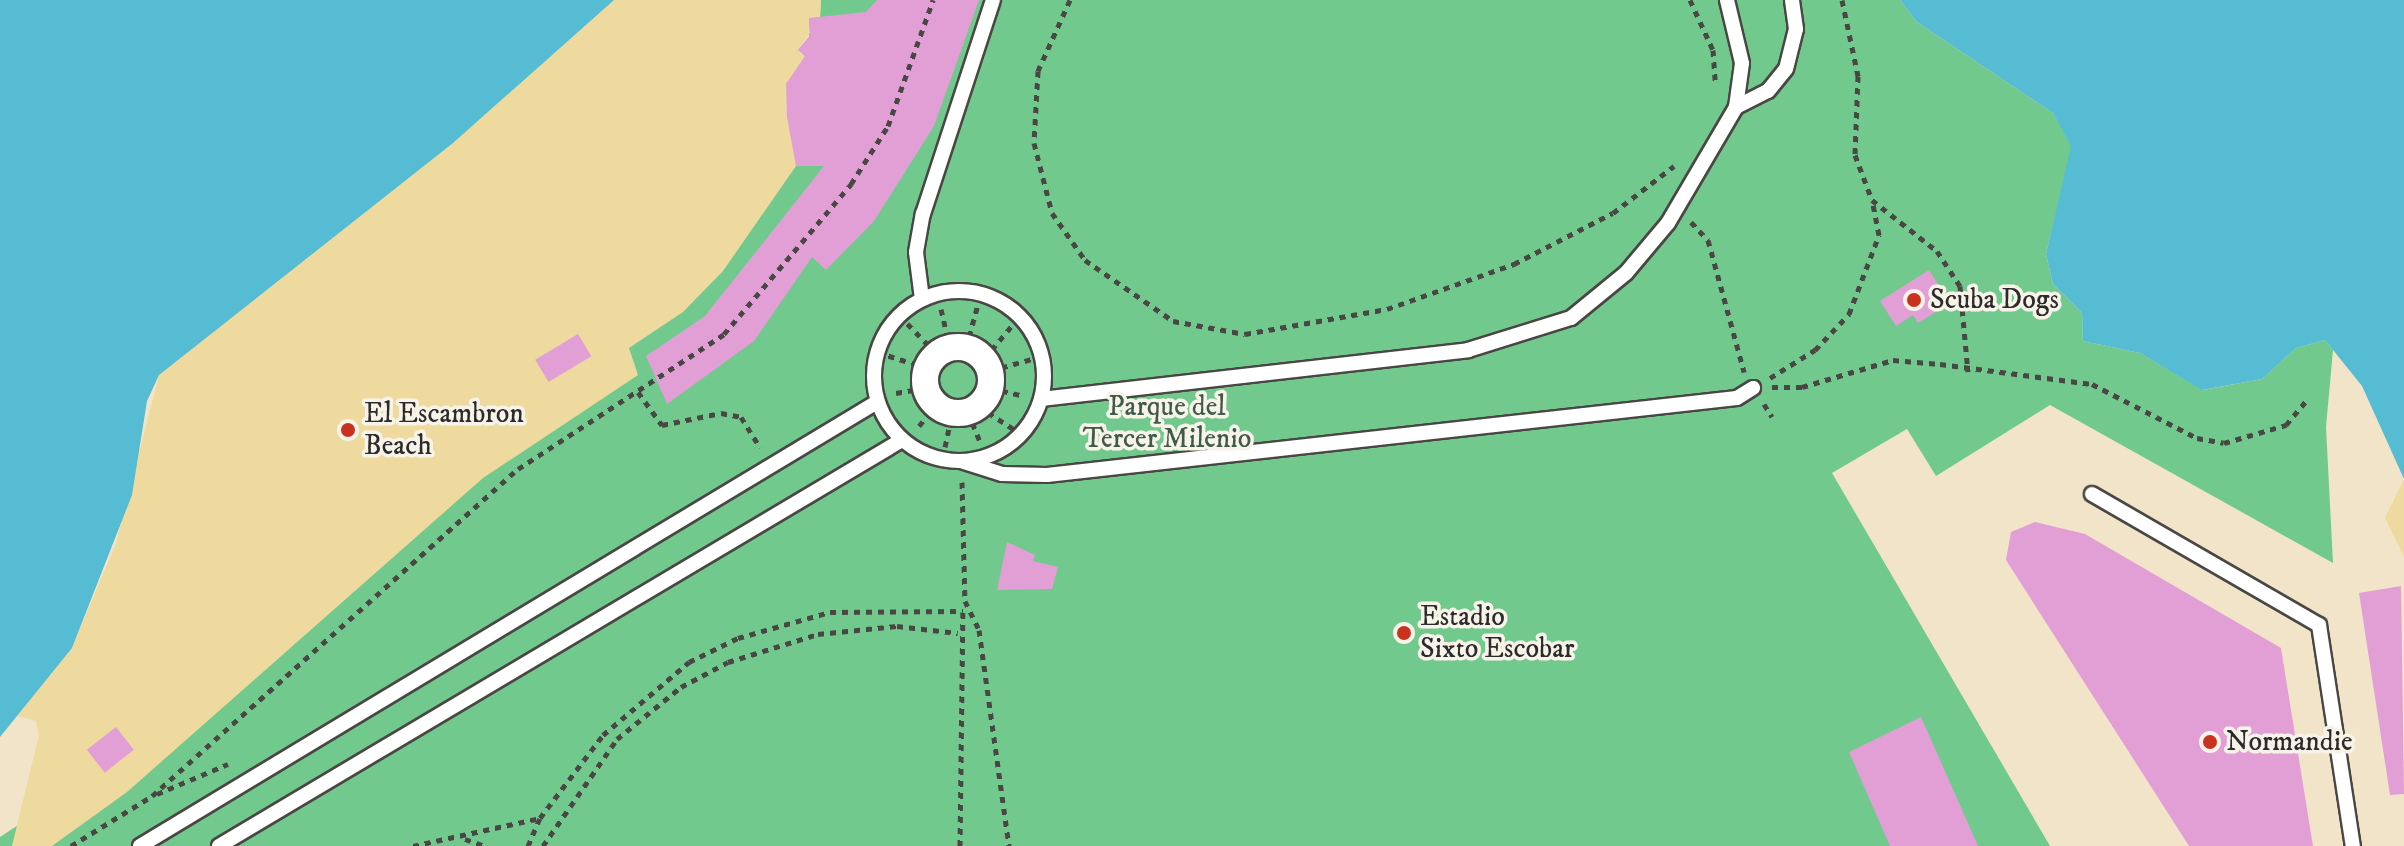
<!DOCTYPE html>
<style>
body{margin:0}
#map{position:relative;width:2404px;height:846px;overflow:hidden;background:#f2e4c9;font-family:"IM FELL DW Pica",serif}
div>[style]{position:absolute}
.green>*{inset:0;background:#72c98e}
.sand>*{inset:0;background:#eeda9e}
.water>*{inset:0;background:#55bcd3}
.building>*{inset:0;background:#e19fd6;transform-origin:0 0}
.path>*{height:5px;margin-top:-2.5px;transform-origin:0;background:repeating-linear-gradient(90deg,#494743 0 6px,transparent 0 12px)}
.roads{filter:drop-shadow(2px 0 #494743) drop-shadow(-2px 0 #494743) drop-shadow(0 2px #494743) drop-shadow(0 -2px #494743)}
.lane>*{height:14px;margin:-7px;padding:0 7px;transform-origin:7px;border-radius:7px;background:#fff}
.lane>.ring{margin:-7px;padding:0;box-sizing:content-box;background:none;border:14px solid #fff;border-radius:50%}
.street>*{height:26px;margin:-13px;padding:0 13px;transform-origin:13px;border-radius:13px;background:#fff}
.street>.ring{margin:-13px;padding:0;box-sizing:content-box;background:none;border:26px solid #fff;border-radius:50%}
.dots>*{width:22px;height:22px;translate:-50% -50%;box-sizing:border-box;border:4px solid #f7f3e8;border-radius:50%}
span{translate:-50% -50%;white-space:nowrap;text-align:center;line-height:1.15;-webkit-text-stroke:7px #f7f3e8;paint-order:stroke}
.poi-label{font-size:28px;color:#2b2b2b}
.left{translate:0 -50%;text-align:left}
.park-label{font-size:28px;color:#405a49}
</style>
<div id="map">
<div class="green">
<i style="clip-path:polygon(821px 0,1900px 0,1917px 22px,2053px 113px,2072px 146px,2046px 254px,2053px 284px,2082px 313px,2083px 341px,2140px 353px,2203px 390px,2262px 379px,2296px 348px,2325px 340px,2333px 350px,2326px 427px,2333px 563px,2050px 405px,1936px 476px,1907px 429px,1832px 473px,2050px 846px,0 846px,0 837px,81px 784px,798px 50px,809px 37px,809px 18px,820px 17px)"></i>
</div>
<div class="sand">
<i style="clip-path:polygon(614px 0,821px 0,820px 17px,809px 18px,810px 33px,798px 49px,805px 56px,796px 166px,723px 271px,683px 312px,629px 348px,638px 375px,483px 478px,127px 792px,52px 846px,12px 846px,39px 735px,36px 721px,17px 716px,72px 648px,116px 543px,159px 375px)"></i>
<i style="clip-path:polygon(2404px 479px,2404px 557px,2385px 518px)"></i>
</div>
<div class="water">
<i style="clip-path:polygon(0 0,614px 0,453px 143px,159px 375px,147px 401px,132px 495px,72px 648px,0 737px)"></i>
<i style="clip-path:polygon(1900px 0,2404px 0,2404px 479px,2362px 386px,2325px 340px,2296px 348px,2262px 379px,2202px 390px,2140px 353px,2083px 341px,2082px 313px,2053px 284px,2046px 254px,2071px 146px,2053px 113px,1917px 22px)"></i>
</div>
<div class="building">
<i style="clip-path:polygon(877px 0,979px 0,934px 126px,874px 221px,826px 270px,812px 257px,754px 341px,667px 404px,646px 356px,705px 316px,824px 166px,796px 166px,787px 117px,786px 84px,805px 56px,798px 50px,810px 35px,809px 18px,866px 12px)"></i>
<i style="clip-path:polygon(1929px 270px,1950px 303px,1918px 323px,1913px 315px,1896px 326px,1880px 301px)"></i>
<i style="left:578px;top:334px;width:26px;height:50px;rotate:59deg"></i>
<i style="clip-path:polygon(2035px 522px,2085px 534px,2281px 648px,2313px 846px,2189px 846px,2006px 560px,2011px 532px)"></i>
<i style="clip-path:polygon(1007px 542px,1035px 555px,1033px 561px,1058px 567px,1052px 589px,997px 590px)"></i>
<i style="clip-path:polygon(2401px 586px,2404px 794px,2390px 795px,2359px 593px)"></i>
<i style="clip-path:polygon(1921px 717px,1978px 846px,1890px 846px,1849px 752px)"></i>
<i style="left:116px;top:727px;width:29px;height:37px;rotate:52deg"></i>
</div>
<div class="path">
<i style="left:1070px;top:0;width:78px;rotate:114.3deg"></i>
<i style="left:1038px;top:71px;width:72px;rotate:93.2deg"></i>
<i style="left:1034px;top:143px;width:72px;rotate:75.6deg"></i>
<i style="left:1052px;top:213px;width:57px;rotate:54.9deg"></i>
<i style="left:1085px;top:260px;width:107px;rotate:34.7deg"></i>
<i style="left:1173px;top:321px;width:73px;rotate:10.2deg"></i>
<i style="left:1245px;top:334px;width:144px;rotate:-10deg"></i>
<i style="left:1387px;top:309px;width:135px;rotate:-19.5deg"></i>
<i style="left:1514px;top:264px;width:111px;rotate:-27.3deg"></i>
<i style="left:1613px;top:213px;width:77px;rotate:-37.6deg"></i>
<i style="left:1690px;top:0;width:55px;rotate:65.3deg"></i>
<i style="left:1713px;top:50px;width:31px;rotate:86deg"></i>
<i style="left:1842px;top:0;width:78px;rotate:78.1deg"></i>
<i style="left:1858px;top:76px;width:79px;rotate:92.2deg"></i>
<i style="left:1855px;top:155px;width:48px;rotate:69.3deg"></i>
<i style="left:1872px;top:200px;width:83px;rotate:38.1deg"></i>
<i style="left:1937px;top:251px;width:42px;rotate:56.7deg"></i>
<i style="left:1960px;top:286px;width:86px;rotate:84.7deg"></i>
<i style="left:1691px;top:222px;width:25px;rotate:47deg"></i>
<i style="left:1708px;top:240px;width:137px;rotate:74.7deg"></i>
<i style="left:941px;top:309px;width:39px;rotate:77deg"></i>
<i style="left:899px;top:315px;width:54px;rotate:45.7deg"></i>
<i style="left:966px;top:348px;width:57px;rotate:-74.7deg"></i>
<i style="left:877px;top:352px;width:52px;rotate:17.7deg"></i>
<i style="left:984px;top:359px;width:56px;rotate:-50.1deg"></i>
<i style="left:990px;top:371px;width:54px;rotate:-16.1deg"></i>
<i style="left:1770px;top:378px;width:53px;rotate:-31.9deg"></i>
<i style="left:1815px;top:350px;width:50px;rotate:-46.6deg"></i>
<i style="left:1849px;top:314px;width:85px;rotate:-69.2deg"></i>
<i style="left:1879px;top:235px;width:36px;rotate:-101deg"></i>
<i style="left:1772px;top:387px;width:30px"></i>
<i style="left:1802px;top:387px;width:95px;rotate:-16.5deg"></i>
<i style="left:1893px;top:360px;width:47px;rotate:4.9deg"></i>
<i style="left:1940px;top:364px;width:153px;rotate:7.5deg"></i>
<i style="left:2092px;top:384px;width:118px;rotate:27.2deg"></i>
<i style="left:2197px;top:438px;width:27px;rotate:10deg"></i>
<i style="left:2224px;top:443px;width:65px;rotate:-16.2deg"></i>
<i style="left:2286px;top:425px;width:34px;rotate:-50deg"></i>
<i style="left:990px;top:388px;width:32px;rotate:13deg"></i>
<i style="left:638px;top:392px;width:41px;rotate:54deg"></i>
<i style="left:662px;top:425px;width:60px;rotate:-11.5deg"></i>
<i style="left:721px;top:413px;width:20px;rotate:11deg"></i>
<i style="left:741px;top:417px;width:36px;rotate:58deg"></i>
<i style="left:896px;top:393px;width:29px;rotate:-10deg"></i>
<i style="left:1764px;top:404px;width:15px;rotate:58deg"></i>
<i style="left:978px;top:406px;width:51px;rotate:33.1deg"></i>
<i style="left:968px;top:412px;width:35px;rotate:68deg"></i>
<i style="left:919px;top:426px;width:27px;rotate:-51deg"></i>
<i style="left:945px;top:447px;width:35px;rotate:-78deg"></i>
<i style="left:962px;top:482px;width:119px;rotate:88.6deg"></i>
<i style="left:965px;top:601px;width:32px;rotate:64deg"></i>
<i style="left:979px;top:630px;width:218px;rotate:82.1deg"></i>
<i style="left:157px;top:794px;width:77px;rotate:-22.9deg"></i>
<i style="left:465px;top:839px;width:21px;rotate:19deg"></i>
<i style="left:71px;top:846px;width:95px;rotate:-31.7deg"></i>
<i style="left:152px;top:796px;width:491px;rotate:-41.8deg"></i>
<i style="left:518px;top:469px;width:246px;rotate:-33.2deg"></i>
<i style="left:724px;top:334px;width:197px;rotate:-49.7deg"></i>
<i style="left:851px;top:184px;width:69px;rotate:-57.5deg"></i>
<i style="left:888px;top:126px;width:134px;rotate:-70.3deg"></i>
<i style="left:413px;top:846px;width:130px;rotate:-12.4deg"></i>
<i style="left:528px;top:846px;width:30px;rotate:-67deg"></i>
<i style="left:540px;top:818px;width:104px;rotate:-52.8deg"></i>
<i style="left:603px;top:735px;width:113px;rotate:-40.3deg"></i>
<i style="left:689px;top:662px;width:55px;rotate:-26.1deg"></i>
<i style="left:738px;top:638px;width:96px;rotate:-15.8deg"></i>
<i style="left:830px;top:612px;width:133px;rotate:-0.4deg"></i>
<i style="left:543px;top:846px;width:130px;rotate:-55.3deg"></i>
<i style="left:617px;top:739px;width:82px;rotate:-39.1deg"></i>
<i style="left:681px;top:687px;width:53px;rotate:-28deg"></i>
<i style="left:728px;top:662px;width:94px;rotate:-17.3deg"></i>
<i style="left:818px;top:634px;width:79px;rotate:-5.8deg"></i>
<i style="left:897px;top:626px;width:61px;rotate:6.5deg"></i>
<i style="left:960px;top:846px;width:236px;rotate:-89.3deg"></i>
</div>
<div class="roads">
<div class="lane">
<i style="left:1736px;top:107px;width:36px;rotate:-27deg"></i>
<i style="left:1768px;top:91px;width:28px;rotate:-51deg"></i>
<i style="left:1786px;top:69px;width:41px;rotate:-76deg"></i>
<i style="left:1796px;top:29px;width:29px;rotate:-98deg"></i>
<i class="ring" style="left:874px;top:291px;width:156px;height:156px"></i>
<i style="left:922px;top:299px;width:47px;rotate:-97.3deg"></i>
<i style="left:916px;top:252px;width:39px;rotate:-80deg"></i>
<i style="left:923px;top:214px;width:225px;rotate:-71.9deg"></i>
<i style="left:1041px;top:399px;width:430px;rotate:-6.5deg"></i>
<i style="left:1468px;top:350px;width:108px;rotate:-17.3deg"></i>
<i style="left:1571px;top:318px;width:71px;rotate:-39.3deg"></i>
<i style="left:1626px;top:273px;width:65px;rotate:-50deg"></i>
<i style="left:1668px;top:223px;width:134px;rotate:-59.6deg"></i>
<i style="left:1736px;top:107px;width:44px;rotate:-82.2deg"></i>
<i style="left:1742px;top:63px;width:65px;rotate:-103.4deg"></i>
<i style="left:961px;top:461px;width:43px;rotate:17.6deg"></i>
<i style="left:1002px;top:474px;width:45px;rotate:1.3deg"></i>
<i style="left:1047px;top:475px;width:694px;rotate:-6.37deg"></i>
<i style="left:1737px;top:398px;width:19px;rotate:-32deg"></i>
<i style="left:2092px;top:494px;width:262px;rotate:30deg"></i>
<i style="left:2319px;top:625px;width:224px;rotate:81.3deg"></i>
<i style="left:140px;top:846px;width:860px;rotate:-31.07deg"></i>
<i style="left:219px;top:846px;width:795px;rotate:-30.73deg"></i>
</div>
<div class="street">
<i class="ring" style="left:925px;top:347px;width:40px;height:40px"></i>
</div>
</div>
<div class="dots">
<i style="left:1914px;top:300px;background:#c8321e"></i>
<i style="left:348px;top:430px;background:#c8321e"></i>
<i style="left:1404px;top:633px;background:#c8321e"></i>
<i style="left:2210px;top:742px;background:#c8321e"></i>
</div>
<div class="poi-label">
<span class="left" style="left:1930px;top:300px">Scuba Dogs</span>
<span class="left" style="left:364px;top:430px">El Escambron<br>Beach</span>
<span class="left" style="left:1420px;top:633px">Estadio<br>Sixto Escobar</span>
<span class="left" style="left:2226px;top:742px">Normandie</span>
</div>
<div class="park-label">
<span style="left:1167px;top:423px">Parque del<br>Tercer Milenio</span>
</div>
</div>
